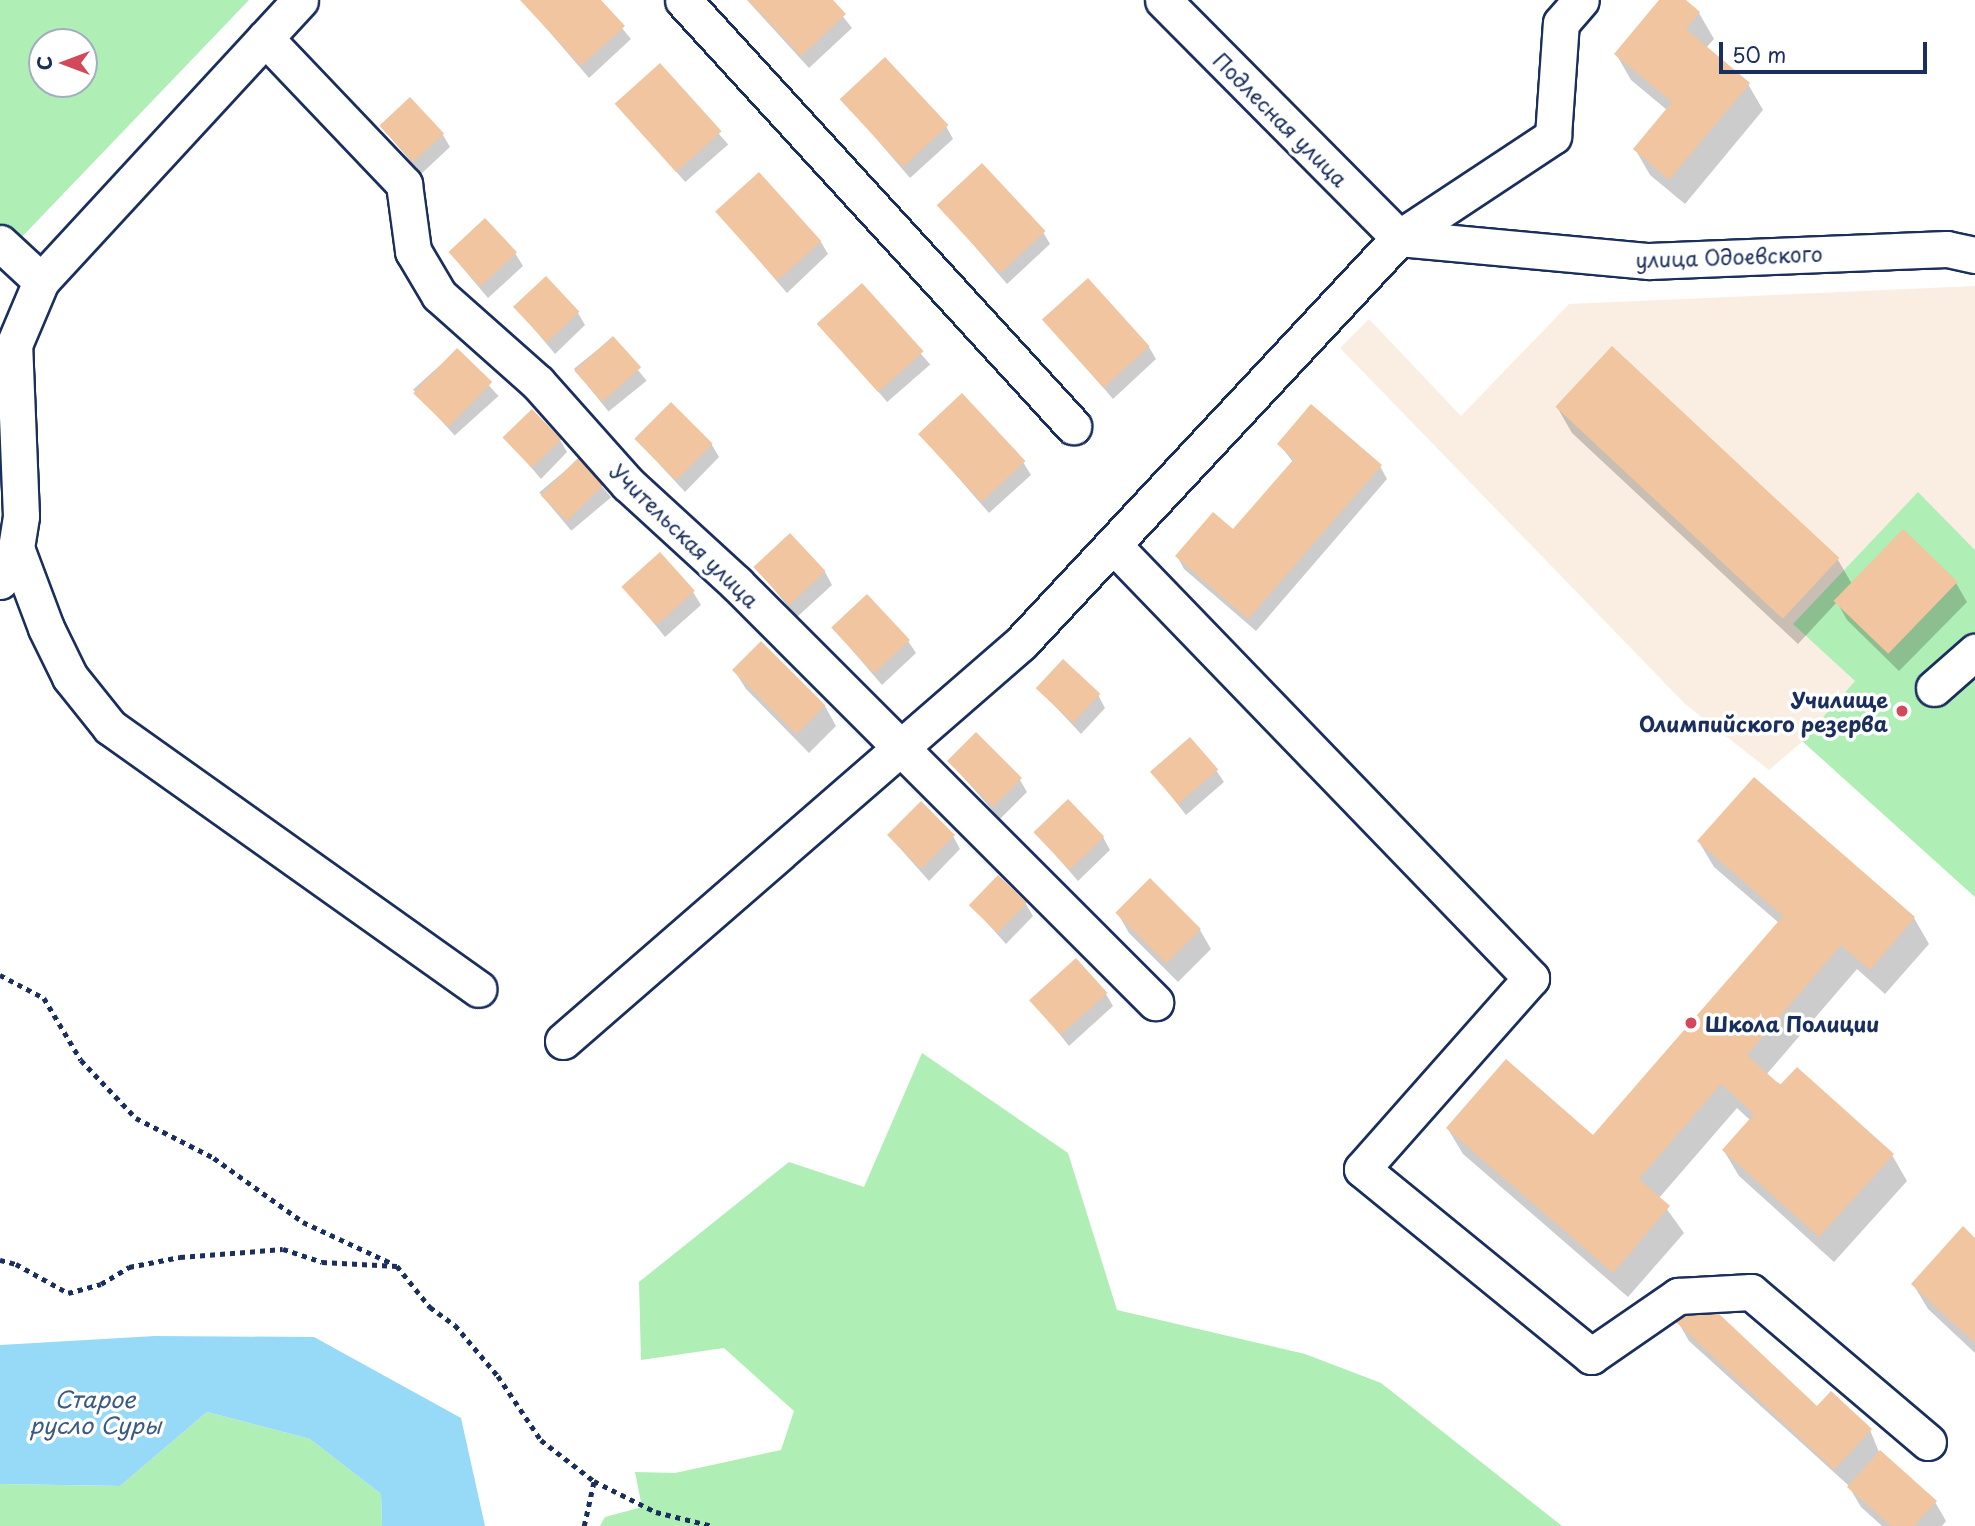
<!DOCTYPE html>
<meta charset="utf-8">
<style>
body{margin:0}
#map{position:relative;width:1975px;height:1526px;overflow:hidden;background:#fff;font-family:"Playpen Sans",sans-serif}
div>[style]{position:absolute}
.built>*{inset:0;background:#faeee2}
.green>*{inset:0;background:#afeeb4}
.water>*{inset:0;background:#96daf8}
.shadow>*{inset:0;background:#0003;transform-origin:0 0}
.building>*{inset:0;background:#f0c59f;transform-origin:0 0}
.path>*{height:4.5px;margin-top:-2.25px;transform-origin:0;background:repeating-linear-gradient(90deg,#1b2f5e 0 5px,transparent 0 10px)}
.roads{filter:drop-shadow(2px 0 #1b2f5e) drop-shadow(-2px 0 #1b2f5e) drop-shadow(0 2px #1b2f5e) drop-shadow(0 -2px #1b2f5e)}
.minor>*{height:35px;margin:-17.5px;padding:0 17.5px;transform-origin:17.5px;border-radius:17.5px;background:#fff}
.dots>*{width:19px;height:19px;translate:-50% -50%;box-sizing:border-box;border:4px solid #fff;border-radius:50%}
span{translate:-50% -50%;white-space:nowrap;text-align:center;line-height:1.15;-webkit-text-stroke:7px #fff;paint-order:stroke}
.street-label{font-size:21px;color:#1b2f5e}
.poi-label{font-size:21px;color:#1b2f5e;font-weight:700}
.right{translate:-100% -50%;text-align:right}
.left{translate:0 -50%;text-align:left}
.water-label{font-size:23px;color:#3a5a84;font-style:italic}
.north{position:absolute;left:28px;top:28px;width:70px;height:70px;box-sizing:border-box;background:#fff;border:2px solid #a4acbf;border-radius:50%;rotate:270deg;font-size:19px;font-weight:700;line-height:28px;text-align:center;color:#1b2f5e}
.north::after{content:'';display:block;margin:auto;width:24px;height:32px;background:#d1495b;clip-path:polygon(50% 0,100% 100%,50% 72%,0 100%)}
.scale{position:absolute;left:1719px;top:42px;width:208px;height:32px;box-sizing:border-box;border:4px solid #1b2f5e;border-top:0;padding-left:9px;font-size:21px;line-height:24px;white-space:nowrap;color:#1b2f5e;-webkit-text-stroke:5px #fff;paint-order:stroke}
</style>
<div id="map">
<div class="built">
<i style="clip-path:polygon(1975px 286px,1975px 550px,1918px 493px,1794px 624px,1855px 681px,1803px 741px,1769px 770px,1685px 704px,1340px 348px,1369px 319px,1461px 416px,1569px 304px)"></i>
</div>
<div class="green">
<i style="clip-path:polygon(evenodd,0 0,249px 0,17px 242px,0 226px,0 0,42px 42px,84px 42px,84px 84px,42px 84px,42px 42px)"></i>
<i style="clip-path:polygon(1918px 492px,1975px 550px,1975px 897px,1802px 741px,1855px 681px,1793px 624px)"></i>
<i style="clip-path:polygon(922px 1053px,1068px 1153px,1117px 1310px,1305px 1354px,1381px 1383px,1562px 1526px,600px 1526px,605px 1517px,642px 1507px,635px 1472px,675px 1473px,781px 1450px,794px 1411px,724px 1348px,641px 1360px,639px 1282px,789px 1162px,864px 1187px)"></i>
<i style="clip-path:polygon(207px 1412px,310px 1439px,381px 1494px,382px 1526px,0 1526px,0 1484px,120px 1486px)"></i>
</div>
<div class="water">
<i style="clip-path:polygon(155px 1336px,314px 1337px,461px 1418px,485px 1526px,382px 1526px,381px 1494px,310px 1439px,207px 1412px,120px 1486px,0 1484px,0 1345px)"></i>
</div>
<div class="shadow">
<i style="clip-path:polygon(522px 0,599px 0,631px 39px,589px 78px)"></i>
<i style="clip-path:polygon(747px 0,830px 0,852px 28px,809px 68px)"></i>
<i style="clip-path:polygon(1661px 0,1683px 0,1699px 13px,1714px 39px,1706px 48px,1748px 84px,1763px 110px,1685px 204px,1650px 175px,1635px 149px,1667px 110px,1631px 80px,1616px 54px)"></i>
<i style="left:660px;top:66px;width:104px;height:57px;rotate:49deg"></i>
<i style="clip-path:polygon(842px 99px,946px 126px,953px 139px,910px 178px)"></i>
<i style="clip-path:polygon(381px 126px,443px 135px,450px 147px,421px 174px)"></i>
<i style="clip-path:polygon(939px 205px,1043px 232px,1050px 244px,1007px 284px)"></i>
<i style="clip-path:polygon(718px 213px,821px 242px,828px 254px,787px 293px)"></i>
<i style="clip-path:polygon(450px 253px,515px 253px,523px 266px,488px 298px)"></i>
<i style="left:862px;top:286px;width:104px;height:57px;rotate:49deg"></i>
<i style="clip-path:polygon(515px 306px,578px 313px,585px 325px,555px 354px)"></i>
<i style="clip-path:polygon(1045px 320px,1149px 347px,1156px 359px,1113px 399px)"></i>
<i style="left:612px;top:338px;width:55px;height:49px;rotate:51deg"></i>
<i style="left:457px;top:350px;width:62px;height:59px;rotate:48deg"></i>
<i style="clip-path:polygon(1557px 407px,1838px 560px,1852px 584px,1956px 583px,1967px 602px,1899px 671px,1847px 620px,1837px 602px,1798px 644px,1572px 433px)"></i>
<i style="clip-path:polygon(920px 434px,1023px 462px,1031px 475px,989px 513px)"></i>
<i style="clip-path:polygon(506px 438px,560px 440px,567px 452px,541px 479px)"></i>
<i style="clip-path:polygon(636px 439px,712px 445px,719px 457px,685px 492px)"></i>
<i style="clip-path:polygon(1279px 444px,1380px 466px,1387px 479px,1256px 631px,1184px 569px,1177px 556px,1233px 532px,1293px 462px)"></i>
<i style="left:579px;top:459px;width:50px;height:52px;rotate:50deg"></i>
<i style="clip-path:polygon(756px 568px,825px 572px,832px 585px,797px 617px)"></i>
<i style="clip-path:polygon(624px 586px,693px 592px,701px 605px,665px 637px)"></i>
<i style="clip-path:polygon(833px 628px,908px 641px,916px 653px,882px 685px)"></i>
<i style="clip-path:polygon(761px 643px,825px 706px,836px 726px,809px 753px,746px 689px,734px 670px)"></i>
<i style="clip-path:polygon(1038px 688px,1098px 695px,1105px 708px,1081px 734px)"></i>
<i style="clip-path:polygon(949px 761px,1020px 780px,1027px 792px,1000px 819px)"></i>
<i style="clip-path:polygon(1216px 770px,1224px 782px,1186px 815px,1153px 773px)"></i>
<i style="clip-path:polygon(1754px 779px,1914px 918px,1929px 944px,1885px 994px,1857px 969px,1766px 1075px,1892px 1155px,1907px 1181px,1834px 1262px,1739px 1176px,1724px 1151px,1751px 1121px,1737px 1108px,1659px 1198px,1684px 1233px,1628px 1297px,1463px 1154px,1448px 1129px,1593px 1138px,1779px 923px,1714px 867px,1699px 842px)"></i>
<i style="clip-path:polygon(1036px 833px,1103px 837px,1110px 850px,1078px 881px)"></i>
<i style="clip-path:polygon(889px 836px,953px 836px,960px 849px,929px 881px)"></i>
<i style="clip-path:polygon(1026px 904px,1033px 916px,1006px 944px,971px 905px)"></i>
<i style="clip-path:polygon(1118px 914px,1200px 930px,1211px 949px,1178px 982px,1129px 933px)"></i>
<i style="clip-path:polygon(1106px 994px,1113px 1006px,1069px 1046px,1032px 1000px)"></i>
<i style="clip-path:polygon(1975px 1240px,1975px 1353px,1928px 1309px,1913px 1284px)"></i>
<i style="clip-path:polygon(1678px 1322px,1817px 1408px,1870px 1430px,1879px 1452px,1935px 1502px,1946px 1521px,1942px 1526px,1882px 1526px,1861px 1507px,1848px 1485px,1689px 1341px)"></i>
</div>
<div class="building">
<i style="clip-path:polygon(520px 0,601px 0,625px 26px,581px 66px)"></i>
<i style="clip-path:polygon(748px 0,833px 0,846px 14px,801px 56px)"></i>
<i style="clip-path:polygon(1659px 0,1686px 0,1700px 12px,1686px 29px,1750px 83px,1669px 180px,1633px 149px,1672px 102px,1614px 54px)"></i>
<i style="left:885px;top:57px;width:93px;height:62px;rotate:47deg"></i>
<i style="left:660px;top:63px;width:92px;height:61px;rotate:48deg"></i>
<i style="left:410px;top:97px;width:50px;height:42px;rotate:47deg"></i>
<i style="left:982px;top:163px;width:93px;height:62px;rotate:47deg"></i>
<i style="left:759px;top:172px;width:93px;height:59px;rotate:48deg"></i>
<i style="left:485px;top:218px;width:47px;height:50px;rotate:47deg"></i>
<i style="left:546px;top:276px;width:49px;height:45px;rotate:47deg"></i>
<i style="left:1088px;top:278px;width:92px;height:62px;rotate:48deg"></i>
<i style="left:862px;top:283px;width:92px;height:61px;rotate:48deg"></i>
<i style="left:613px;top:336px;width:42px;height:52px;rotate:48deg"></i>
<i style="left:1612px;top:346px;width:311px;height:83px;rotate:43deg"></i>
<i style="left:457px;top:348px;width:49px;height:63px;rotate:44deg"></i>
<i style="left:962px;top:393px;width:93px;height:60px;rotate:47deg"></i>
<i style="left:671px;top:402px;width:59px;height:52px;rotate:45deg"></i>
<i style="clip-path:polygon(1311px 404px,1382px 465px,1248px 619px,1175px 556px,1213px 512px,1233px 529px,1294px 459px,1277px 444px)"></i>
<i style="left:532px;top:409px;width:42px;height:41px;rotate:46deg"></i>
<i style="left:579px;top:457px;width:37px;height:54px;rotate:45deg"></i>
<i style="left:1903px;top:529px;width:76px;height:100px;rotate:44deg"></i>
<i style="left:790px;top:533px;width:52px;height:50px;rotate:47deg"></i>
<i style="left:660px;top:552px;width:52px;height:52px;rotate:48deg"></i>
<i style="left:867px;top:594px;width:63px;height:49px;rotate:47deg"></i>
<i style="left:761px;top:641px;width:91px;height:41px;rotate:45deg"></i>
<i style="left:1063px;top:659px;width:51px;height:40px;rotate:43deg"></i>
<i style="left:976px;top:732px;width:65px;height:41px;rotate:45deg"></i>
<i style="left:1190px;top:737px;width:43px;height:53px;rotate:49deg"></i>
<i style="clip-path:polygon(1754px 777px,1915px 917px,1870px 970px,1841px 945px,1747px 1055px,1780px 1085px,1797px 1067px,1894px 1154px,1819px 1237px,1722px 1150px,1754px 1114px,1721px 1084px,1639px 1179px,1670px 1206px,1613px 1273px,1446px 1128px,1506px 1059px,1593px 1135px,1783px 916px,1697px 841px)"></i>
<i style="left:1068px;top:799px;width:52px;height:48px;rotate:46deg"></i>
<i style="left:921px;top:801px;width:48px;height:48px;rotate:45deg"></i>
<i style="left:998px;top:875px;width:40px;height:42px;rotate:44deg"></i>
<i style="left:1150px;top:878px;width:72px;height:49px;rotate:45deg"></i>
<i style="left:1076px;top:958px;width:47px;height:63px;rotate:48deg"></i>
<i style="clip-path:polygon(1963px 1226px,1975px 1238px,1975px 1343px,1911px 1284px)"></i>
<i style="clip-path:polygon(1700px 1296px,1817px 1406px,1831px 1391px,1872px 1429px,1834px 1470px,1676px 1322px)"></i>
<i style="clip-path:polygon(1880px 1450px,1937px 1501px,1914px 1526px,1891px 1526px,1847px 1487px)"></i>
</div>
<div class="path">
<i style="left:0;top:975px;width:50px;rotate:27.6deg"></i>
<i style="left:44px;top:998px;width:72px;rotate:59.2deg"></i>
<i style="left:81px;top:1060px;width:80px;rotate:46.5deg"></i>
<i style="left:136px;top:1118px;width:88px;rotate:27.1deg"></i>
<i style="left:214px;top:1158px;width:110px;rotate:35.7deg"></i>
<i style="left:303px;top:1222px;width:99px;rotate:25deg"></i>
<i style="left:0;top:1260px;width:16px;rotate:14deg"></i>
<i style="left:16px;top:1264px;width:60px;rotate:29.1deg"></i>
<i style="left:68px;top:1293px;width:34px;rotate:-15deg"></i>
<i style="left:101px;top:1284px;width:33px;rotate:-31deg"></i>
<i style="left:129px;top:1267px;width:52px;rotate:-11.1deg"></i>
<i style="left:180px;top:1257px;width:103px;rotate:-4.4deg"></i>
<i style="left:283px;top:1249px;width:41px;rotate:18.4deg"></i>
<i style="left:322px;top:1262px;width:75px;rotate:3.1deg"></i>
<i style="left:397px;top:1266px;width:53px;rotate:51.2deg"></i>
<i style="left:430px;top:1307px;width:31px;rotate:36deg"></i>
<i style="left:455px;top:1325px;width:67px;rotate:49.9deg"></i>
<i style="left:498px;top:1376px;width:77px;rotate:56.1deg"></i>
<i style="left:541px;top:1440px;width:67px;rotate:37.7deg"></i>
<i style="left:594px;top:1481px;width:69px;rotate:26.6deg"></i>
<i style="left:656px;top:1512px;width:59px;rotate:13.8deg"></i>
<i style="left:584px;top:1526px;width:46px;rotate:-77.5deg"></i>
</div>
<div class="roads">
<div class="minor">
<i style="left:683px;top:0;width:578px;rotate:47.53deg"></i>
<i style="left:1163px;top:0;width:335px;rotate:45.2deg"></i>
<i style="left:265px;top:38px;width:202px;rotate:46.4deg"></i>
<i style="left:404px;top:184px;width:68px;rotate:82.3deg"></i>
<i style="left:413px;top:251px;width:51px;rotate:59.4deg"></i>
<i style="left:439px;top:295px;width:132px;rotate:41.6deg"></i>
<i style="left:538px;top:383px;width:135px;rotate:48.3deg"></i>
<i style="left:628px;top:484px;width:147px;rotate:42.5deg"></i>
<i style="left:736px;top:583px;width:593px;rotate:45deg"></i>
<i style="left:1399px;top:238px;width:251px;rotate:5.3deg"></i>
<i style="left:1649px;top:261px;width:298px;rotate:-2.3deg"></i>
<i style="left:1947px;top:249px;width:29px;rotate:12deg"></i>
<i style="left:0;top:243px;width:56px;rotate:42.8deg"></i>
<i style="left:1113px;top:545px;width:602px;rotate:46.01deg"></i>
<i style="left:1531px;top:978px;width:255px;rotate:131.5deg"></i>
<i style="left:1362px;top:1169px;width:296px;rotate:39.2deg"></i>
<i style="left:1591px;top:1356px;width:106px;rotate:-34.6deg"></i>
<i style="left:1678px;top:1296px;width:73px;rotate:-3.1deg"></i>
<i style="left:1751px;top:1292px;width:232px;rotate:40.3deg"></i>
<i style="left:16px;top:548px;width:85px;rotate:69.4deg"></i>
<i style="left:46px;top:628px;width:55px;rotate:63.9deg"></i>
<i style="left:70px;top:677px;width:64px;rotate:51.3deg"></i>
<i style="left:110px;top:727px;width:452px;rotate:35.4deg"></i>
<i style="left:0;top:581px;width:37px;rotate:-64deg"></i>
<i style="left:16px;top:548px;width:32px;rotate:-81deg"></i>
<i style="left:21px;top:516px;width:171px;rotate:-92.3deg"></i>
<i style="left:14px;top:345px;width:69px;rotate:-67.1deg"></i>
<i style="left:41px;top:281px;width:382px;rotate:-47.3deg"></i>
<i style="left:1934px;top:688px;width:55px;rotate:-41.3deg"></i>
<i style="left:563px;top:1041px;width:607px;rotate:-40.99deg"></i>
<i style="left:1021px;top:643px;width:554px;rotate:-46.97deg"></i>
<i style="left:1399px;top:238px;width:185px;rotate:-33.5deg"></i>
<i style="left:1553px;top:136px;width:113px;rotate:-86deg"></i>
<i style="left:1561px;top:23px;width:30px;rotate:-49deg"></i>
</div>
</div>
<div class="dots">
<i style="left:1902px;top:711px;background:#d1495b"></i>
<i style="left:1691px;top:1023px;background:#d1495b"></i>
</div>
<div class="street-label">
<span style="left:1281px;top:119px;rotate:45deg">Подлесная улица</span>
<span style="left:1729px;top:256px;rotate:-2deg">улица Одоевского</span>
<span style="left:685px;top:535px;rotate:44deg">Учительская улица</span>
</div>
<div class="poi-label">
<span class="right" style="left:1888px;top:711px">Училище<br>Олимпийского резерва</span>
<span class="left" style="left:1705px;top:1023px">Школа Полиции</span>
</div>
<div class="water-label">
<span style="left:95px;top:1412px">Старое<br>русло Суры</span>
</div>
<div class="north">С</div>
<div class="scale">50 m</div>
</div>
